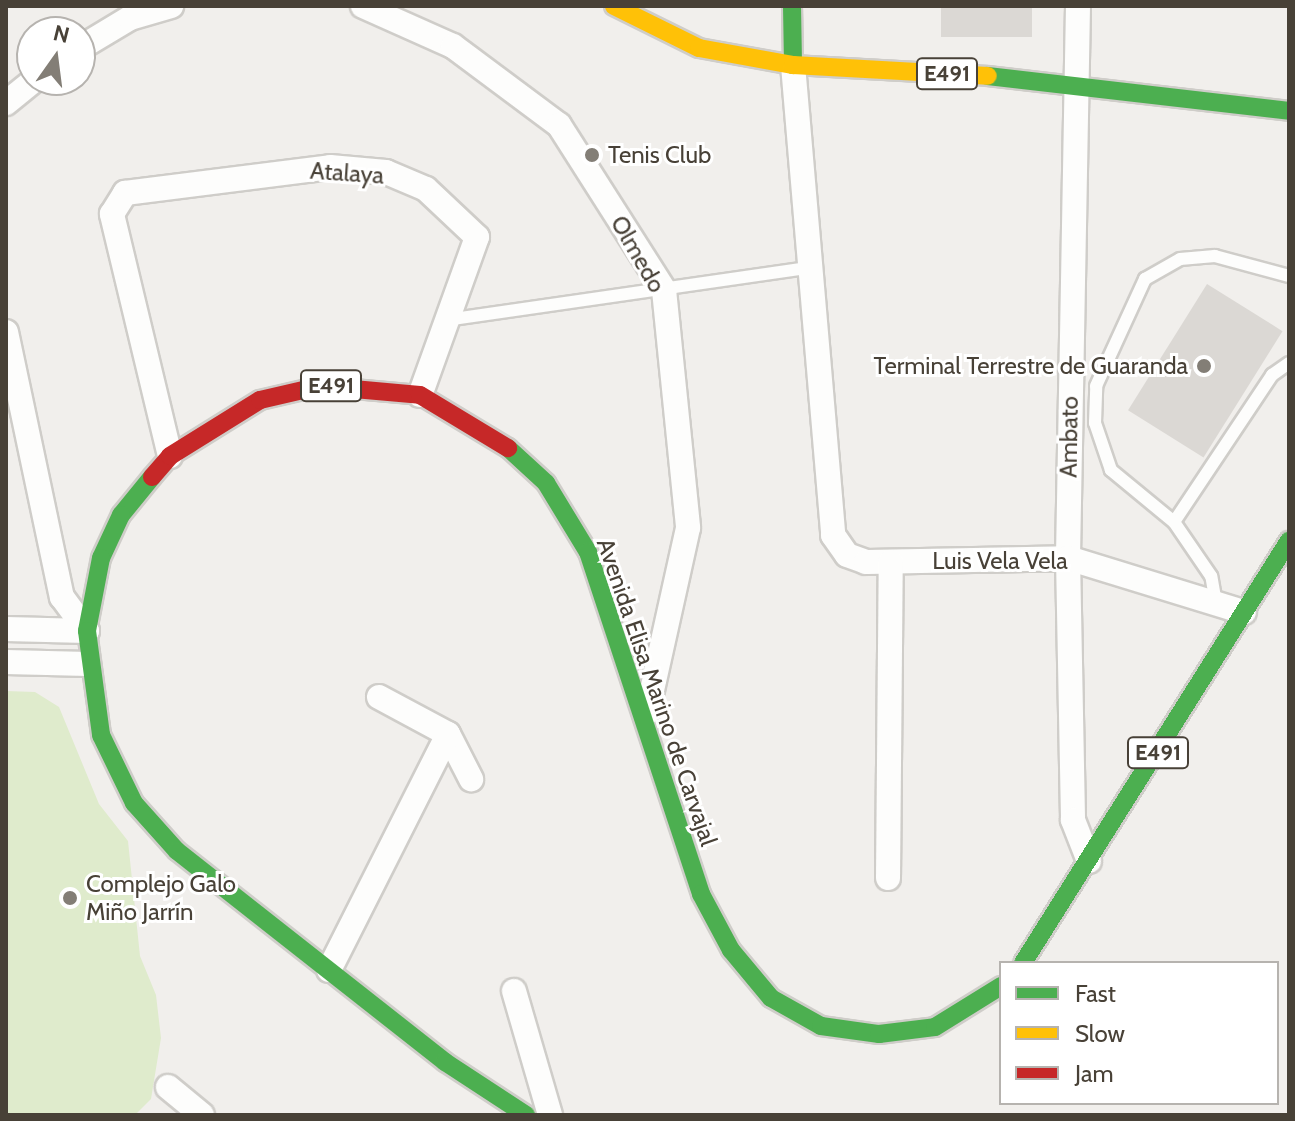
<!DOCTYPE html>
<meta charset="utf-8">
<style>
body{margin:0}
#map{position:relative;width:1295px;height:1121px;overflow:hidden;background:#f1efec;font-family:Cabin,sans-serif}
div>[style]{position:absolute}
.green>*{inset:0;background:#dfebcc}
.building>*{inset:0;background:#dbd8d4;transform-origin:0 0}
.roads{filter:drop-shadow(2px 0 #cfcdc9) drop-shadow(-2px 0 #cfcdc9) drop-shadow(0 2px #cfcdc9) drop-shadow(0 -2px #cfcdc9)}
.lane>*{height:12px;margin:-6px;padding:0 6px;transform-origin:6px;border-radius:6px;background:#fdfdfc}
.street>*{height:24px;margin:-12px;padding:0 12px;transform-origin:12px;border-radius:12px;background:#fdfdfc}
.fast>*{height:18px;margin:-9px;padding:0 9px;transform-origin:9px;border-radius:9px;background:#4caf50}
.slow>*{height:18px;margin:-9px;padding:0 9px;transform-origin:9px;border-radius:9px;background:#ffc107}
.jam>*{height:18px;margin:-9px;padding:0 9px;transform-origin:9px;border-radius:9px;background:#c62828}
.dots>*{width:22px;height:22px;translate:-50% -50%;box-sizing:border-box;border:4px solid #fff;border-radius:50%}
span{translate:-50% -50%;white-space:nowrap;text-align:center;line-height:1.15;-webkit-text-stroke:6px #fff;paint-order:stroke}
.shield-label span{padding:2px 6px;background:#fff;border:2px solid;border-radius:6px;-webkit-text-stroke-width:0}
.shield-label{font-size:22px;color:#484137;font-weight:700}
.poi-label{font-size:24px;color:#484137}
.left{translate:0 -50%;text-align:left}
.right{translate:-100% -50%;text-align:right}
.street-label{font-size:24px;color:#484137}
.frame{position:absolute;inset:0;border:8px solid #484137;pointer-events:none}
.legend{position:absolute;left:999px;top:961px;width:280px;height:144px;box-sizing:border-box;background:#fff;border:2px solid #b6b3af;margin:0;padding:10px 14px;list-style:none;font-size:24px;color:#484137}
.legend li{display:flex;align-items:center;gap:16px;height:40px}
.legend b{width:40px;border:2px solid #b6b3af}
.north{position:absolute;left:16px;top:16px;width:80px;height:80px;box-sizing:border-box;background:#fff;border:2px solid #b6b3af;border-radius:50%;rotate:14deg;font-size:22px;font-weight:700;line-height:32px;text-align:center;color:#484137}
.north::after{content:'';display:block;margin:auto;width:28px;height:36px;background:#837e76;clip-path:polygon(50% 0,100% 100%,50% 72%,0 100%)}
</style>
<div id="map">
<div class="green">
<i style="clip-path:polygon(6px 691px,35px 692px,59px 707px,99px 804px,128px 841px,140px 956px,156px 995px,161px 1038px,151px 1099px,135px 1115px,6px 1115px)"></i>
</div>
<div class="building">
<i style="left:941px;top:6px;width:91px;height:31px"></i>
<i style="left:1207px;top:284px;width:89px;height:149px;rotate:32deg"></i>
</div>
<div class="roads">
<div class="lane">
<i style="left:453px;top:319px;width:356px;rotate:-8.2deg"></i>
<i style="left:1174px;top:522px;width:177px;rotate:-56.3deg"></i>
<i style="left:1272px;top:375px;width:21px;rotate:-35deg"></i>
<i style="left:1216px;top:603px;width:27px;rotate:-100deg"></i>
<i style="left:1211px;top:576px;width:65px;rotate:-124.4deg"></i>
<i style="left:1174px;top:522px;width:82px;rotate:-140.5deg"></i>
<i style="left:1111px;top:470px;width:50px;rotate:-108.8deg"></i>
<i style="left:1095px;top:423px;width:37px;rotate:-88deg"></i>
<i style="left:1096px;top:386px;width:118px;rotate:-65.4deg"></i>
<i style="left:1145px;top:279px;width:40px;rotate:-29.7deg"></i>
<i style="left:1180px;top:259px;width:35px;rotate:-5deg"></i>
<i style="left:1215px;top:256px;width:77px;rotate:15.1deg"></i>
</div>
<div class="street">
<i style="left:363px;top:6px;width:98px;rotate:24deg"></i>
<i style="left:453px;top:46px;width:132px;rotate:36.7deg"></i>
<i style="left:559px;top:125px;width:196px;rotate:57.5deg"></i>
<i style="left:664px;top:290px;width:239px;rotate:84.2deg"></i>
<i style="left:688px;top:528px;width:189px;rotate:102.5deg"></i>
<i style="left:1078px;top:6px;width:552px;rotate:91.04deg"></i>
<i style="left:1068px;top:558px;width:262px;rotate:88.9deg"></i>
<i style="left:1073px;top:820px;width:44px;rotate:68.7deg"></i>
<i style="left:80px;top:48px;width:58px;rotate:-31deg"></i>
<i style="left:130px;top:18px;width:43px;rotate:-16.3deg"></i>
<i style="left:793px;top:65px;width:472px;rotate:85.1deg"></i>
<i style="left:833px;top:535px;width:24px;rotate:55deg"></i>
<i style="left:847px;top:555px;width:20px;rotate:20deg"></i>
<i style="left:866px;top:562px;width:202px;rotate:-1.1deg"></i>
<i style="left:1068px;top:558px;width:184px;rotate:17.1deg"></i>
<i style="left:6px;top:103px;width:36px;rotate:-39deg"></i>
<i style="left:6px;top:332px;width:271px;rotate:78.1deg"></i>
<i style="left:62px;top:597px;width:42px;rotate:53.7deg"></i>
<i style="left:170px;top:456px;width:249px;rotate:-103.5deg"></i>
<i style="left:112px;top:214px;width:25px;rotate:-58deg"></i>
<i style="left:125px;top:193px;width:207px;rotate:-7.2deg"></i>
<i style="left:330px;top:167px;width:56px;rotate:5.1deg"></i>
<i style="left:386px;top:172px;width:43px;rotate:23deg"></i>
<i style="left:426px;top:189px;width:70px;rotate:43.3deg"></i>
<i style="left:477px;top:237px;width:168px;rotate:109.8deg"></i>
<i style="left:6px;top:629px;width:81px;rotate:1.4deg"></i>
<i style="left:6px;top:662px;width:82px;rotate:1.4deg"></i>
<i style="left:379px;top:697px;width:78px;rotate:28.2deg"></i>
<i style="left:448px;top:734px;width:51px;rotate:62.9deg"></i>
<i style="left:888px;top:878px;width:316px;rotate:-89.5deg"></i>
<i style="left:329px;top:970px;width:264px;rotate:-63.2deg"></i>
<i style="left:514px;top:991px;width:129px;rotate:73.8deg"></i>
<i style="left:168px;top:1087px;width:44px;rotate:39.5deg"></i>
</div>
<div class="fast">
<i style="left:792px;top:6px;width:59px;rotate:89deg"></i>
<i style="left:988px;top:76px;width:303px;rotate:6.6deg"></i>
<i style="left:508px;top:448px;width:52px;rotate:42.6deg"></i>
<i style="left:546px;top:483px;width:81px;rotate:58.7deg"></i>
<i style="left:588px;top:552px;width:360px;rotate:71.7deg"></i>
<i style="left:701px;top:894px;width:64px;rotate:61.8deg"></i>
<i style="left:731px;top:950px;width:62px;rotate:50.2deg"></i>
<i style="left:771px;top:998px;width:57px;rotate:29.2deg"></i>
<i style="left:821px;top:1026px;width:59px;rotate:7.9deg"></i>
<i style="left:879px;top:1034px;width:56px;rotate:-7.1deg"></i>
<i style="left:935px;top:1027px;width:78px;rotate:-31.8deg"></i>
<i style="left:152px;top:477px;width:49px;rotate:129.2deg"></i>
<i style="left:121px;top:515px;width:47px;rotate:114.9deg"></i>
<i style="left:101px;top:558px;width:74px;rotate:100.9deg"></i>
<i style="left:87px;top:631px;width:105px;rotate:82.3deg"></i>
<i style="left:101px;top:735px;width:76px;rotate:64.1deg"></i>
<i style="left:134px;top:803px;width:64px;rotate:48.1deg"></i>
<i style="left:177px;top:851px;width:341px;rotate:38.2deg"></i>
<i style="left:445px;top:1062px;width:97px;rotate:33.2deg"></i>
<i style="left:1023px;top:963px;width:499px;rotate:-57.8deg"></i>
</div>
<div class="slow">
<i style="left:614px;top:6px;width:95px;rotate:26.3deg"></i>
<i style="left:699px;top:48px;width:96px;rotate:10.3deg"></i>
<i style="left:793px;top:65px;width:195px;rotate:3.2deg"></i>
</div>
<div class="jam">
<i style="left:152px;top:477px;width:28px;rotate:-49deg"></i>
<i style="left:170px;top:456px;width:106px;rotate:-31.9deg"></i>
<i style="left:260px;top:400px;width:62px;rotate:-13.1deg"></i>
<i style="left:320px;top:386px;width:100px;rotate:5.1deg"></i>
<i style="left:420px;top:395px;width:103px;rotate:31.1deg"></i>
</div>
</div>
<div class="dots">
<i style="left:592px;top:155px;background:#837e76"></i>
<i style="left:1204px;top:366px;background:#837e76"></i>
<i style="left:70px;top:898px;background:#837e76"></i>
</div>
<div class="shield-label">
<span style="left:947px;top:74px">E491</span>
<span style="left:331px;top:386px">E491</span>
<span style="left:1158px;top:753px">E491</span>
</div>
<div class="poi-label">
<span class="left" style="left:608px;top:155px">Tenis Club</span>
<span class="right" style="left:1188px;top:366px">Terminal Terrestre de Guaranda</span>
<span class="left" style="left:86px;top:898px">Complejo Galo<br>Miño Jarrín</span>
</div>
<div class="street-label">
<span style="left:347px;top:173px;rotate:4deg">Atalaya</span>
<span style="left:638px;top:254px;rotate:60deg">Olmedo</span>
<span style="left:1069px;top:437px;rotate:-89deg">Ambato</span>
<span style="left:1000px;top:561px">Luis Vela Vela</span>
<span style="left:657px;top:692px;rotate:71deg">Avenida Elisa Marino de Carvajal</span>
</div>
<div class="frame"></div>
<ul class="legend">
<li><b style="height:10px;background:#4caf50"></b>Fast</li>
<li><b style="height:10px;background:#ffc107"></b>Slow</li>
<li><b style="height:10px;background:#c62828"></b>Jam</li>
</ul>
<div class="north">N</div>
</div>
